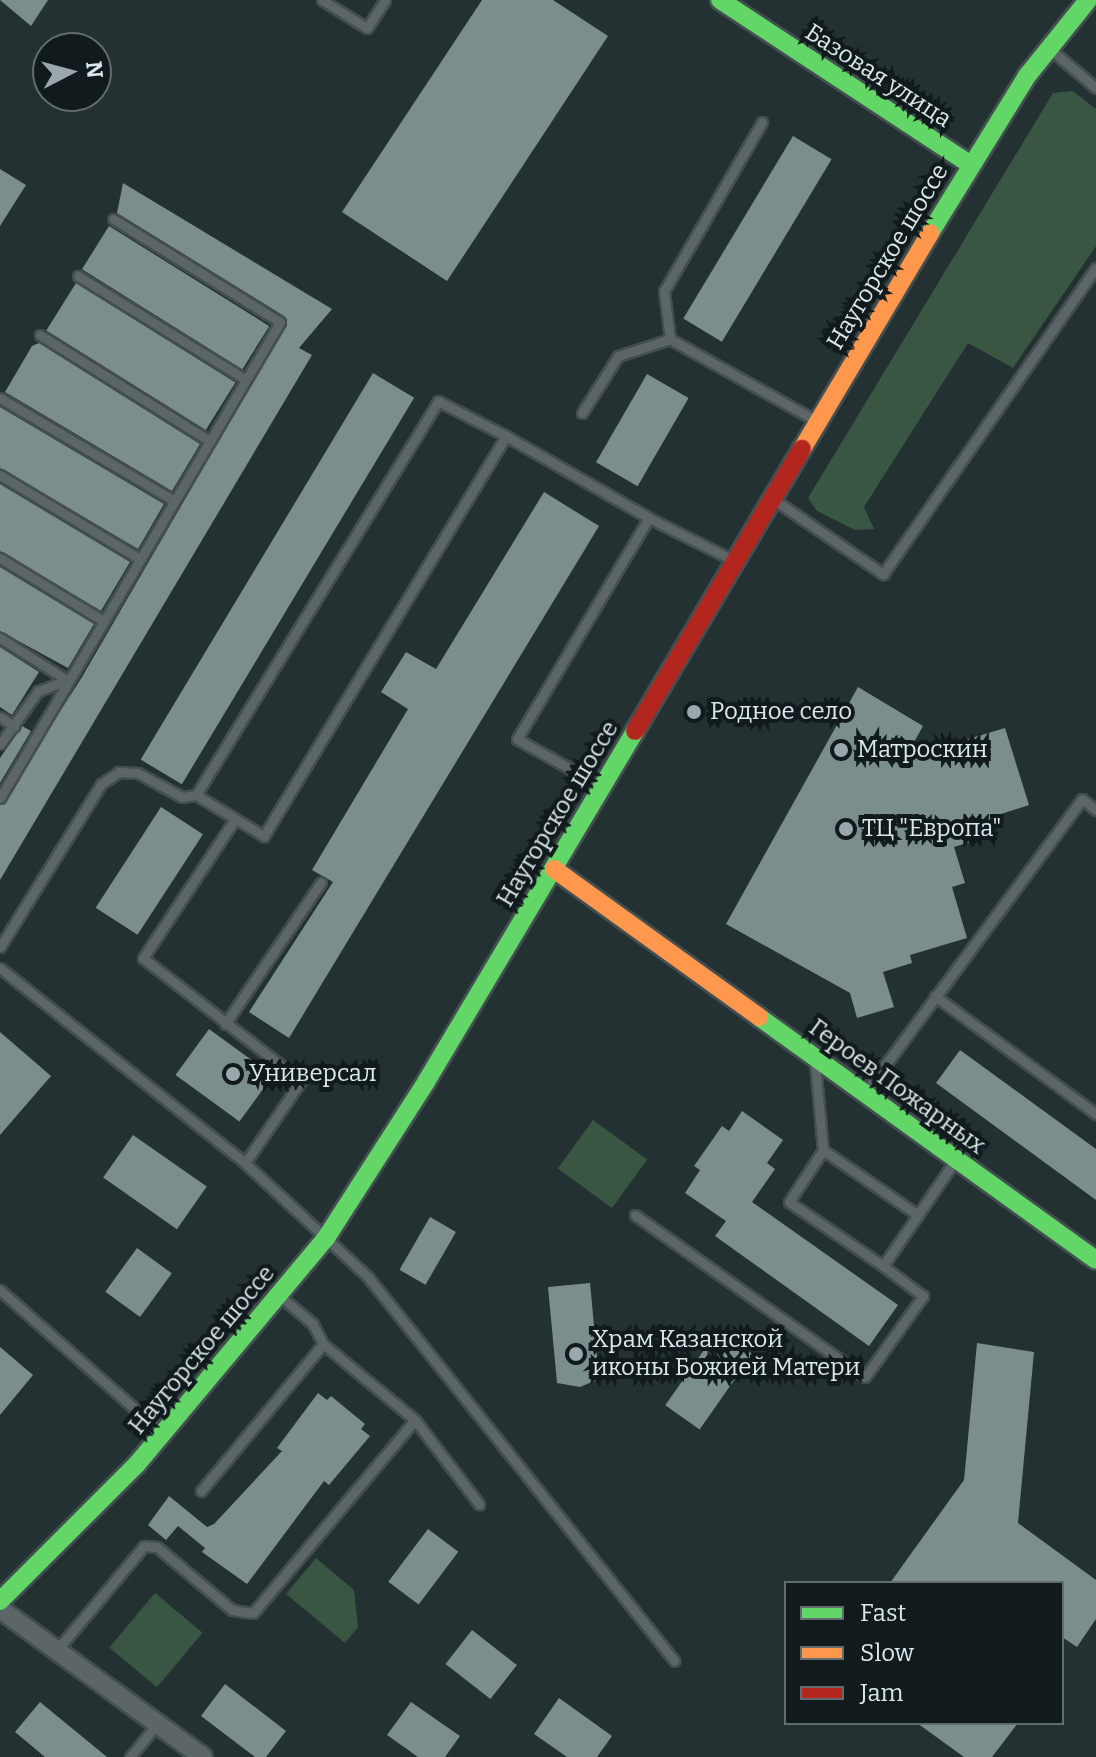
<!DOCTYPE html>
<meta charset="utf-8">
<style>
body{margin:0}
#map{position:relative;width:1096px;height:1757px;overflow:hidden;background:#243133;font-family:Bitter,serif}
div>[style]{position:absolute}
.green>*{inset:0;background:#395643;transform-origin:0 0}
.building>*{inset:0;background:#7b8d8c;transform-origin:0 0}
.roads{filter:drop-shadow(2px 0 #434e50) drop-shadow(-2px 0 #434e50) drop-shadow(0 2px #434e50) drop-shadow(0 -2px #434e50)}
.lane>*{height:9px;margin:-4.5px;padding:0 4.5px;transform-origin:4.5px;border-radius:4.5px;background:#5c6668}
.street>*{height:18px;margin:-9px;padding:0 9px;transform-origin:9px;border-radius:9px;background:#5c6668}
.fast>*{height:18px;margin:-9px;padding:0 9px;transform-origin:9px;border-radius:9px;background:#63d668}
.slow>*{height:18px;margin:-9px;padding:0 9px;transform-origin:9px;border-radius:9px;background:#ff974d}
.jam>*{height:18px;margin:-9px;padding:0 9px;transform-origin:9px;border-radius:9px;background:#b3261e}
.dots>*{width:22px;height:22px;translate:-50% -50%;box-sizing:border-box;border:4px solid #111a1c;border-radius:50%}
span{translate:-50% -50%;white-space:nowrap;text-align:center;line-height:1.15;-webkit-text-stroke:8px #111a1c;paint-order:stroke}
.street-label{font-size:24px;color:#dbe8eb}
.poi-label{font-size:24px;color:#dbe8eb}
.left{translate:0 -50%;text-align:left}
.legend{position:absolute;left:784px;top:1581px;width:280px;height:144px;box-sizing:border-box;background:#111a1c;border:2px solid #626c6f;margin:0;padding:10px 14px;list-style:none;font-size:24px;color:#dbe8eb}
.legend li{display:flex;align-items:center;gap:16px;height:40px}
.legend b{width:40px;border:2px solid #626c6f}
.north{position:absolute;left:32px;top:32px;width:80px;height:80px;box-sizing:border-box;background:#111a1c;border:2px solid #626c6f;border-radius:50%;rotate:84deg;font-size:22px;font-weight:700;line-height:32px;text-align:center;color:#dbe8eb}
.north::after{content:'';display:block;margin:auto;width:28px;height:36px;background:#9ba8ab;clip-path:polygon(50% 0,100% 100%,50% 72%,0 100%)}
</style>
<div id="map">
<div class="green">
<i style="clip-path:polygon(1073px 91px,1096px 109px,1096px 246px,1013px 368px,968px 343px,864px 507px,874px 529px,855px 530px,817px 511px,808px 498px,1053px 93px)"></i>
<i style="left:593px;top:1120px;width:67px;height:60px;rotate:36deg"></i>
<i style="clip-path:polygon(316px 1558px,354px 1590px,358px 1627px,345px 1643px,286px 1594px)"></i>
<i style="left:155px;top:1593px;width:62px;height:71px;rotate:40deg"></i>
</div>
<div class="building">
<i style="clip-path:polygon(0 0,48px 0,31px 26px)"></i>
<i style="clip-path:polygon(482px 0,553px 0,608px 36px,447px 281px,342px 212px)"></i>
<i style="left:793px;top:136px;width:45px;height:213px;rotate:31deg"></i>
<i style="clip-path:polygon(0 169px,26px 185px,0 226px)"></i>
<i style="clip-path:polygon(123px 183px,332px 309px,299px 348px,312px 355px,0 880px,0 805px,82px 677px,287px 323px,284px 316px,117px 213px)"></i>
<i style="left:109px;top:226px;width:189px;height:51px;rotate:32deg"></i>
<i style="left:76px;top:283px;width:188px;height:56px;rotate:32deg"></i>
<i style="clip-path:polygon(39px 343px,200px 444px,172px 491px,5px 392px,32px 346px)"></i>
<i style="left:373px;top:373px;width:48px;height:451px;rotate:31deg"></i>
<i style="left:647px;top:374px;width:48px;height:102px;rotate:30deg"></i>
<i style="clip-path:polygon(0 407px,164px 504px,138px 549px,0 468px)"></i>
<i style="clip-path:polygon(0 484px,130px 562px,101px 611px,0 551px)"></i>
<i style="clip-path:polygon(544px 492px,599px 526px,289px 1038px,249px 1012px,333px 882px,312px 870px,408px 709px,381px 692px,406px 652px,436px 669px)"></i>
<i style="clip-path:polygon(0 567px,94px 624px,68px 668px,0 631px)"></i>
<i style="clip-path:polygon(0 647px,39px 672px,12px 715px,0 707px)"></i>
<i style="clip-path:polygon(858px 687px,923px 726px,905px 758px,1005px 728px,1029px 805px,1001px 814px,1003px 823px,980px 830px,983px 838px,954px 847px,965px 883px,952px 887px,967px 938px,910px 955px,912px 963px,883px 972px,894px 1007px,857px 1018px,850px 993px,726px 924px)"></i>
<i style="clip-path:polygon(22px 726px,31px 731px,0 783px,0 758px)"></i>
<i style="left:161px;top:807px;width:50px;height:120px;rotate:33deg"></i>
<i style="left:209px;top:1029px;width:79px;height:57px;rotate:36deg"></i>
<i style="clip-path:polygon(0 1032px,51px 1076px,0 1135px)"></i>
<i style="clip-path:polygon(960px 1050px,1096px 1149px,1096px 1200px,936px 1083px)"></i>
<i style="clip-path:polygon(742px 1111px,783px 1140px,767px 1163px,775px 1169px,752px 1202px,898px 1305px,869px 1346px,715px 1236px,726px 1221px,685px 1193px,700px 1170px,694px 1166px,722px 1126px,729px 1131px)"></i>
<i style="left:133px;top:1135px;width:90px;height:52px;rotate:35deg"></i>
<i style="left:430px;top:1217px;width:30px;height:61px;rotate:30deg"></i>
<i style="left:137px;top:1248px;width:43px;height:54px;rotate:36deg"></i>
<i style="clip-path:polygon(590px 1283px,599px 1379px,580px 1387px,557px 1383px,548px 1287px)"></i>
<i style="left:718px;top:1330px;width:42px;height:92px;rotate:35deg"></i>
<i style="clip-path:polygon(977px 1343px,1034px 1352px,1018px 1523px,1096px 1580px,1096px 1619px,1077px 1647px,1062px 1637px,1062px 1583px,890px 1583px,964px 1480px)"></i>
<i style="clip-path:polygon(0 1347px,33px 1375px,0 1415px)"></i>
<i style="clip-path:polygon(318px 1393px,327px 1400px,331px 1396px,365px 1424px,361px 1429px,370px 1436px,329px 1485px,324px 1481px,247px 1584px,202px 1552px,205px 1548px,178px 1526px,166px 1540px,148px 1525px,169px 1496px,207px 1527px,214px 1524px,282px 1451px,277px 1448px)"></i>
<i style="left:428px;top:1529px;width:38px;height:66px;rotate:37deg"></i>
<i style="left:472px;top:1630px;width:57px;height:43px;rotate:38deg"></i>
<i style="clip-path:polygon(225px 1684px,286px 1731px,266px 1757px,255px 1757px,201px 1716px)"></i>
<i style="clip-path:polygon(559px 1698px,612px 1736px,597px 1757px,567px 1757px,534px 1734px)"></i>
<i style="clip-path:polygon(40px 1702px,107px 1757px,45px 1757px,15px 1732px)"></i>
<i style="clip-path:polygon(411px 1702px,460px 1736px,445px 1757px,418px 1757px,387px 1735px)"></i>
<i style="clip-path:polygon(917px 1723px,1018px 1723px,992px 1757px,964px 1757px)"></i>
</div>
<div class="roads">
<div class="lane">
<i style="left:322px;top:0;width:53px;rotate:31.9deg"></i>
<i style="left:367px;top:28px;width:33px;rotate:-57deg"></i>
<i style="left:1050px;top:49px;width:60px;rotate:40.3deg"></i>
<i style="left:762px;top:122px;width:195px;rotate:120.1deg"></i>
<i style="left:664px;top:291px;width:48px;rotate:82.9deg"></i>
<i style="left:670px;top:339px;width:166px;rotate:29.2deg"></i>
<i style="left:78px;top:276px;width:196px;rotate:31.7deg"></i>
<i style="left:40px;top:335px;width:198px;rotate:32deg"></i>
<i style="left:0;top:398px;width:201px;rotate:30.5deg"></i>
<i style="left:582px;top:413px;width:67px;rotate:-57.7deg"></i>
<i style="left:618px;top:356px;width:55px;rotate:-18.1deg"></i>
<i style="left:506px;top:436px;width:468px;rotate:121.2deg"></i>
<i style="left:264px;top:836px;width:79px;rotate:-148.9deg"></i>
<i style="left:196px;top:795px;width:462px;rotate:-58.4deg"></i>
<i style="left:438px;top:401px;width:76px;rotate:27.2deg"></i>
<i style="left:506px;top:436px;width:165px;rotate:29.8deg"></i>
<i style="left:649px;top:518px;width:94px;rotate:26.6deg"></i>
<i style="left:0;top:475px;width:161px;rotate:31deg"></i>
<i style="left:776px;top:501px;width:130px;rotate:34.3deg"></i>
<i style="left:883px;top:574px;width:373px;rotate:-55.2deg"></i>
<i style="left:0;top:558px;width:119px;rotate:31.3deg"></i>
<i style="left:0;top:638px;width:79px;rotate:32.1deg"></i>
<i style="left:67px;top:680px;width:31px;rotate:159deg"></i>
<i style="left:38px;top:691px;width:65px;rotate:125.6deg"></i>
<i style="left:0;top:717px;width:17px;rotate:33deg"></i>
<i style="left:599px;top:785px;width:94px;rotate:-150.7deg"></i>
<i style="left:517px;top:739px;width:257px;rotate:-59.2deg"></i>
<i style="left:0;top:798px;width:552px;rotate:-59.53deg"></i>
<i style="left:280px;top:322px;width:196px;rotate:-148.3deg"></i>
<i style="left:235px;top:819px;width:167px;rotate:123.5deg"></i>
<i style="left:143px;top:958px;width:200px;rotate:37.9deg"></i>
<i style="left:301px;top:1081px;width:99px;rotate:124.3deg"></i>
<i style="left:0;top:947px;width:192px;rotate:-58.2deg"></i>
<i style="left:101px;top:784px;width:22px;rotate:-34deg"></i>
<i style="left:119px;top:772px;width:19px;rotate:3deg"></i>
<i style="left:138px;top:773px;width:50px;rotate:28.6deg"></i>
<i style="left:182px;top:797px;width:14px;rotate:-8deg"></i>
<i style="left:0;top:968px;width:313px;rotate:38.5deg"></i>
<i style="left:245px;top:1163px;width:168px;rotate:42.8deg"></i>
<i style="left:368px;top:1277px;width:491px;rotate:51.4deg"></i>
<i style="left:935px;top:996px;width:200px;rotate:36.2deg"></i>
<i style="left:225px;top:1024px;width:171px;rotate:-55.9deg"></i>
<i style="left:815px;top:1064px;width:86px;rotate:84.7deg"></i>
<i style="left:823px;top:1150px;width:62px;rotate:123.2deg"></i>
<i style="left:789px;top:1202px;width:114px;rotate:34.2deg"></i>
<i style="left:883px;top:1266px;width:126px;rotate:-55.7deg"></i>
<i style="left:866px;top:1091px;width:363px;rotate:-53.5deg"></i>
<i style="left:1082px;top:799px;width:18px;rotate:38deg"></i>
<i style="left:823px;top:1150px;width:115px;rotate:34.4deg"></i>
<i style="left:635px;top:1215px;width:281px;rotate:35.2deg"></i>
<i style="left:865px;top:1377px;width:100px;rotate:-54.4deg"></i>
<i style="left:923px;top:1296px;width:50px;rotate:-143.1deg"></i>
<i style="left:0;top:1290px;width:215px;rotate:41.4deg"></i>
<i style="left:415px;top:1420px;width:106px;rotate:52.7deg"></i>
<i style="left:201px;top:1491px;width:191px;rotate:-50.3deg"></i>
<i style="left:57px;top:1650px;width:136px;rotate:-50.1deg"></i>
<i style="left:144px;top:1546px;width:13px;rotate:4deg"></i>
<i style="left:157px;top:1547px;width:98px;rotate:40deg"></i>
<i style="left:232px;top:1610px;width:21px;rotate:8deg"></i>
<i style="left:253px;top:1613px;width:252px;rotate:-50deg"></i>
<i style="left:415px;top:1420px;width:119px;rotate:-140.4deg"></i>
<i style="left:323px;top:1344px;width:22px;rotate:-117deg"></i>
<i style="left:313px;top:1324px;width:42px;rotate:-139.8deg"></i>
<i style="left:130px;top:1757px;width:43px;rotate:-50.7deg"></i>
</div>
<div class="street">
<i style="left:0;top:1609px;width:251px;rotate:36.1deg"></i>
</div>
<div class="fast">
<i style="left:720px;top:0;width:300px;rotate:33.3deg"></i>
<i style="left:930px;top:233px;width:185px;rotate:-58.3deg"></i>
<i style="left:1027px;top:76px;width:97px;rotate:-51.2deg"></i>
<i style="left:759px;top:1017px;width:415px;rotate:35.8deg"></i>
<i style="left:0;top:1601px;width:194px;rotate:-45deg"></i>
<i style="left:137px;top:1464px;width:295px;rotate:-50.1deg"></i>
<i style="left:326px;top:1238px;width:185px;rotate:-57.3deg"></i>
<i style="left:426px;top:1082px;width:409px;rotate:-59.2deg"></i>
</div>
<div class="slow">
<i style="left:802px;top:449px;width:251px;rotate:-59.3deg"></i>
<i style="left:554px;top:869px;width:253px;rotate:35.8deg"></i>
</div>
<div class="jam">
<i style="left:635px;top:731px;width:328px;rotate:-59.4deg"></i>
</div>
</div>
<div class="dots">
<i style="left:694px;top:712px;background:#9ba8ab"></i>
<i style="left:841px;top:750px;background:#9ba8ab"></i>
<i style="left:846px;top:829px;background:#9ba8ab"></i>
<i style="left:233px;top:1074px;background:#9ba8ab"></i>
<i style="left:576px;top:1354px;background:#9ba8ab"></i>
</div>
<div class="street-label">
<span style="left:878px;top:76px;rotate:33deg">Базовая улица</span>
<span style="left:888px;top:257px;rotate:-59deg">Наугорское шоссе</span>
<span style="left:558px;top:814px;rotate:-59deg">Наугорское шоссе</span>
<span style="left:897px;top:1087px;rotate:36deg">Героев Пожарных</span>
<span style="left:202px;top:1350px;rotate:-50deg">Наугорское шоссе</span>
</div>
<div class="poi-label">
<span class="left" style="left:710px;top:712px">Родное село</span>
<span class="left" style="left:857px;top:750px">Матроскин</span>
<span class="left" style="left:862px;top:829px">ТЦ "Европа"</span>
<span class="left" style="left:249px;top:1074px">Универсал</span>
<span class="left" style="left:592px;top:1354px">Храм Казанской<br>иконы Божией Матери</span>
</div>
<ul class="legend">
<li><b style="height:10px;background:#63d668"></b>Fast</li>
<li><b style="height:10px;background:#ff974d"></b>Slow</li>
<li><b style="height:10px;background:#b3261e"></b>Jam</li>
</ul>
<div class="north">N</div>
</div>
